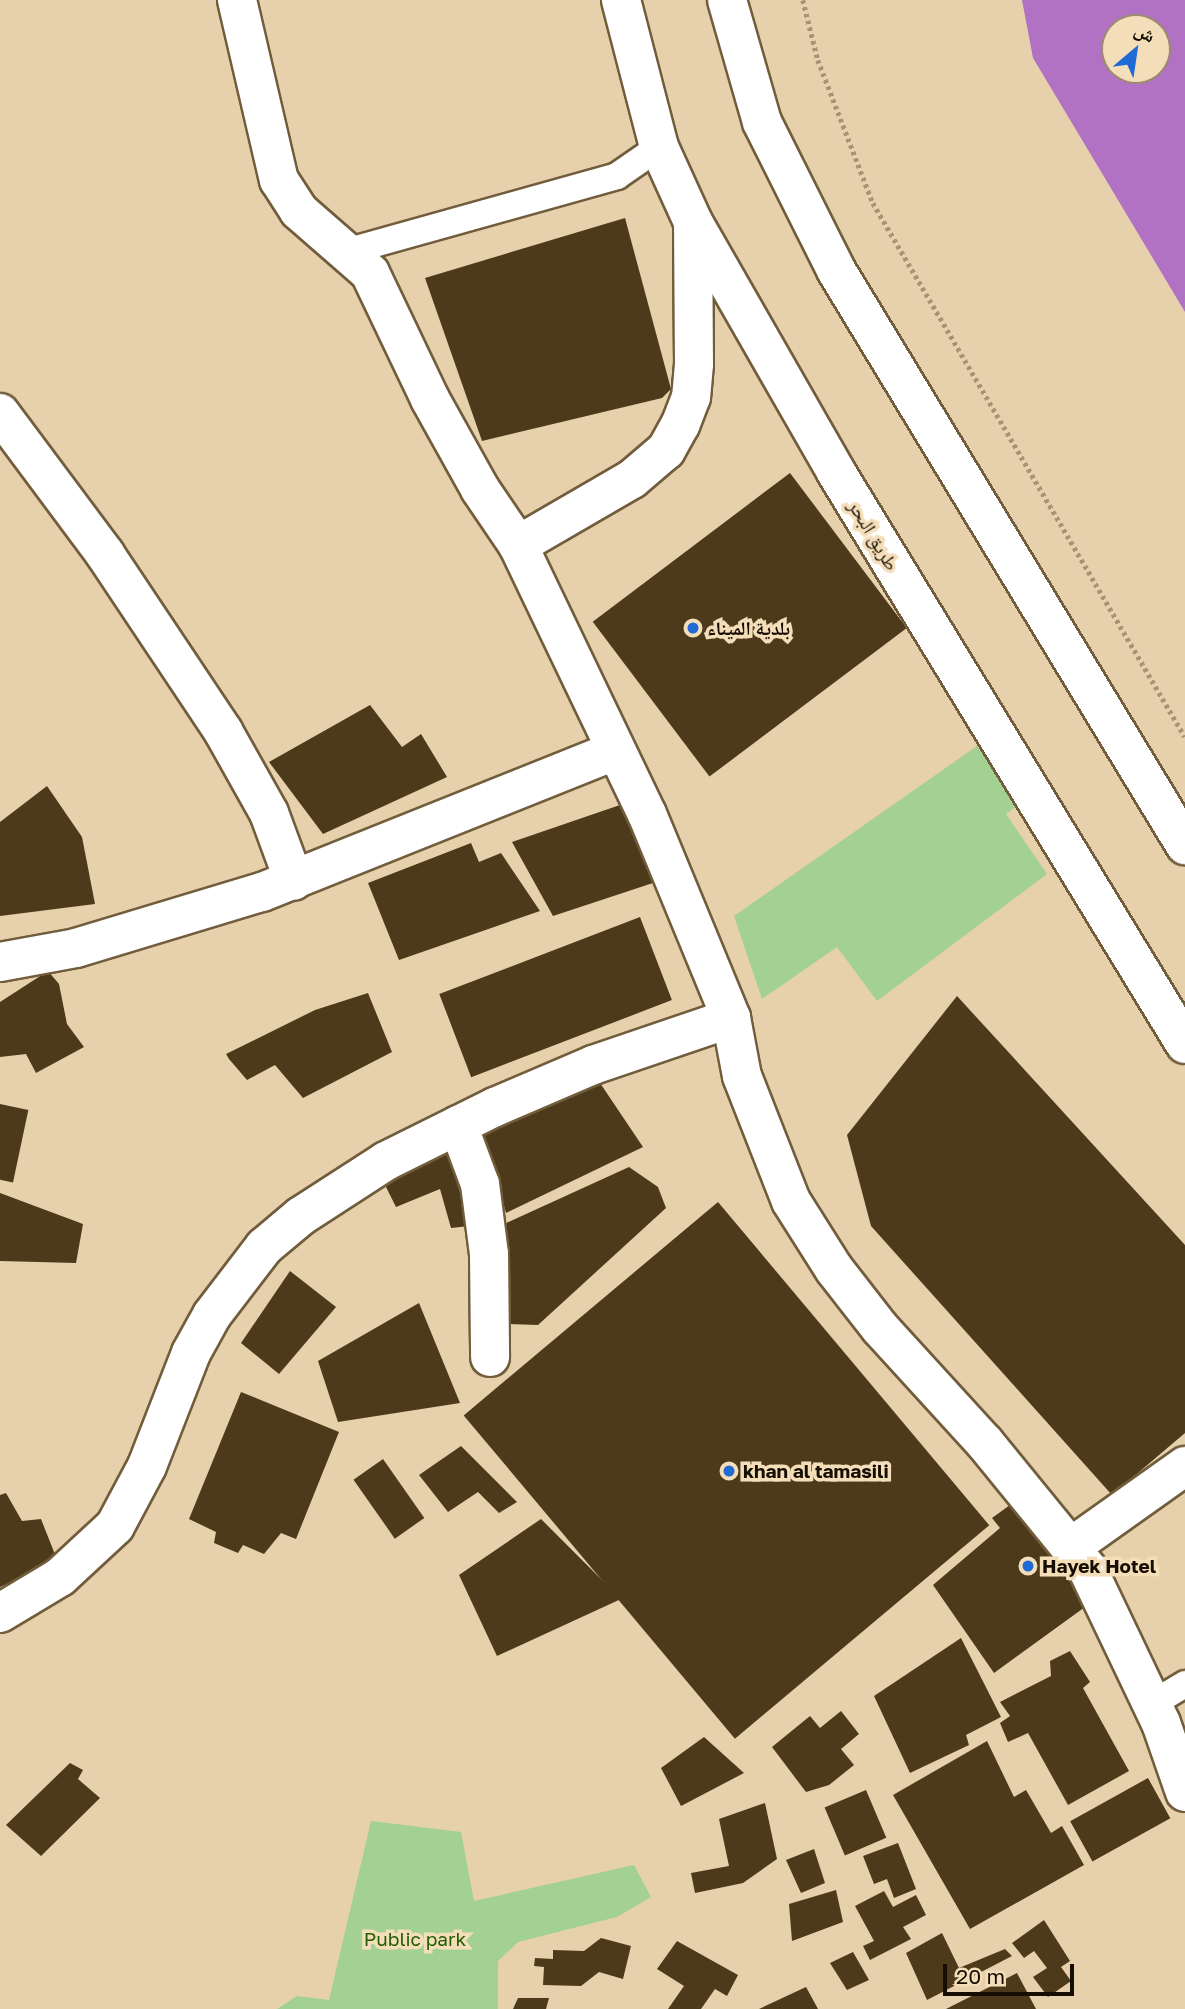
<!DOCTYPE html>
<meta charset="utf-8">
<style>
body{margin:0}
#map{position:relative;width:1185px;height:2009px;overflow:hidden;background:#e7d0ac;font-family:"Golos Text","Noto Naskh Arabic",sans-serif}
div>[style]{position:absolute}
.green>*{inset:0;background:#a2d193}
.water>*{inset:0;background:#b172c3}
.building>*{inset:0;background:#4c3a1a;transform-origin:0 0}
.path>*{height:4.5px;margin-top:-2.25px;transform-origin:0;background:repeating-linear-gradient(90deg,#a69477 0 3.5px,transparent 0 7px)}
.roads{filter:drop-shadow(2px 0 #715d3c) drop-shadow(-2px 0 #715d3c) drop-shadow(0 2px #715d3c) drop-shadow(0 -2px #715d3c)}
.lane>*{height:26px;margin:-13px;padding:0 13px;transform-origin:13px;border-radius:13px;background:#fff}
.street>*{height:38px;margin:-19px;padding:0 19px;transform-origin:19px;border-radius:19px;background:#fff}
.secondary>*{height:38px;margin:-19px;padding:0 19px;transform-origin:19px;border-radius:19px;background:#fff}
.highway>*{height:38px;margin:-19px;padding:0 19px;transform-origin:19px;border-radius:19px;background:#fff}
.dots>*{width:19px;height:19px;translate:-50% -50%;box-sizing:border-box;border:4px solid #f4ddb9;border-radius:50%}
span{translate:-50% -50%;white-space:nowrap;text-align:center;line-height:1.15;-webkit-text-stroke:7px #f4ddb9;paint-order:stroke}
.street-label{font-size:19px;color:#160e03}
.poi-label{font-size:19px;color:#160e03;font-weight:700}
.left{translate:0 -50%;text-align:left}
.park-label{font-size:19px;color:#1e5d00}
.north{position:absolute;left:1101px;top:14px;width:70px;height:70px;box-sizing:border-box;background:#f4ddb9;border:2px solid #9b8a70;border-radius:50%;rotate:29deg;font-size:19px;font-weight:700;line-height:28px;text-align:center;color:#160e03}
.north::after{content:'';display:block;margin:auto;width:24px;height:32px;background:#206ad5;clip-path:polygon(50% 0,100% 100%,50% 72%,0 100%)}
.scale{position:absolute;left:943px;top:1964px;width:131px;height:32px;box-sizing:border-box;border:4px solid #160e03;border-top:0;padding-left:9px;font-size:21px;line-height:24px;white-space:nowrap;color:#160e03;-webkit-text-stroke:5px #f4ddb9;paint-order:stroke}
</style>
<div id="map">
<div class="green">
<i style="clip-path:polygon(977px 746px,1018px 805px,1006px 814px,1047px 874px,877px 1001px,837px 947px,762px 999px,734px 916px)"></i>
<i style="clip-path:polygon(371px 1821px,461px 1832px,474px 1901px,634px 1865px,651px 1897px,617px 1917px,518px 1942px,498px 1961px,498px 2009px,277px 2009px,297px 1996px,329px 2000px)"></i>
</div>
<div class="water">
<i style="clip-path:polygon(evenodd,1022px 0,1185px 0,1185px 312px,1033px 58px,1022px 0,1115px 28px,1157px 28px,1157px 70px,1115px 70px,1115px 28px)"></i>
</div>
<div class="building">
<i style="clip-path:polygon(625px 218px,671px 389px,662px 398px,482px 441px,425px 278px)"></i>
<i style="left:790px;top:473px;width:194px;height:247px;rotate:53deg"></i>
<i style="clip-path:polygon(370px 705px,402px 747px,421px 734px,447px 777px,323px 834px,269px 762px)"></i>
<i style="clip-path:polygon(47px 786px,82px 837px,95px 904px,0 916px,0 822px)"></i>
<i style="clip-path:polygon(620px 805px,662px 880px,553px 916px,512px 842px)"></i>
<i style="clip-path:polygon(471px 843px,479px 862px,501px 853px,540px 911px,399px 960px,368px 883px)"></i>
<i style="left:640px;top:917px;width:89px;height:215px;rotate:69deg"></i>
<i style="clip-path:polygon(48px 971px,59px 984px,67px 1024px,84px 1047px,36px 1073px,26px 1054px,0 1057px,0 1002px)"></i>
<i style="clip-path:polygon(368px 993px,392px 1052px,303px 1098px,275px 1065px,247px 1080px,229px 1059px,226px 1054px,315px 1010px)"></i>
<i style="clip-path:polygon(957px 996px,1185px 1245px,1185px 1433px,1112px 1495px,871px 1226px,847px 1135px)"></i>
<i style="clip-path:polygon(600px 1083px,643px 1147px,506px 1213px,484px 1134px)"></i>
<i style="left:0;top:1104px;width:29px;height:74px;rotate:12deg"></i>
<i style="clip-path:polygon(447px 1149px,470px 1226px,451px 1228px,440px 1189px,396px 1207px,383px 1181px)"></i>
<i style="clip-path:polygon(629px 1167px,658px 1187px,666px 1208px,538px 1325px,507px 1324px,493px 1229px)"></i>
<i style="clip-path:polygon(0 1193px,83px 1224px,76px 1263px,0 1261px)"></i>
<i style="left:718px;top:1202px;width:422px;height:332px;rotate:50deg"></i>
<i style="clip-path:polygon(290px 1271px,336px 1307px,279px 1374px,241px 1343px)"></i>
<i style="clip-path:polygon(419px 1303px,460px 1403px,338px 1422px,318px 1361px)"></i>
<i style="clip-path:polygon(241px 1392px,339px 1432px,296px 1539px,281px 1533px,264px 1554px,243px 1545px,238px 1553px,214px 1543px,216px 1532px,189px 1519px)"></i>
<i style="clip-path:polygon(461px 1446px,517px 1502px,499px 1513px,478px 1492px,448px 1512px,419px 1475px)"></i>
<i style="left:383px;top:1459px;width:72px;height:36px;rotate:55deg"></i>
<i style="clip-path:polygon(6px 1493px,22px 1521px,41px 1519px,58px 1562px,0 1587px,0 1495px)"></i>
<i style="clip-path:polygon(1017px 1500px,1096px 1599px,994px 1673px,933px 1585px,1000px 1528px,992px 1518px)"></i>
<i style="clip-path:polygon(541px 1519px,621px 1599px,497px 1656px,459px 1575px)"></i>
<i style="clip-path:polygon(961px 1638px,1001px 1717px,966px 1735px,969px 1745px,910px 1773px,874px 1696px)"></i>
<i style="clip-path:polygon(1070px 1651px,1090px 1682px,1083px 1688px,1129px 1771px,1068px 1805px,1028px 1733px,1008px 1742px,1000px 1723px,1010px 1716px,1000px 1702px,1051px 1676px,1050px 1661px)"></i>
<i style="clip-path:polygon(841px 1711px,859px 1734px,841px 1749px,854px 1765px,829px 1785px,806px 1792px,772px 1747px,810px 1716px,820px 1728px)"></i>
<i style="clip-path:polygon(704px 1737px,744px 1773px,681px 1806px,661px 1768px)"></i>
<i style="clip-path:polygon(987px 1741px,1014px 1797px,1026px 1790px,1051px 1833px,1062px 1826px,1084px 1865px,970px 1929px,893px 1795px)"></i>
<i style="clip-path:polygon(70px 1763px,83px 1770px,78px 1779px,100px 1798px,41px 1856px,6px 1825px)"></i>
<i style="left:1148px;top:1778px;width:46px;height:89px;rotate:61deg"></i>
<i style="left:866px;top:1790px;width:52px;height:45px;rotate:67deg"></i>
<i style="clip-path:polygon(765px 1803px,777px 1859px,743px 1883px,695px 1893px,691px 1873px,729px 1866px,719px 1819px)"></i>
<i style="clip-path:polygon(898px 1843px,916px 1889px,894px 1898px,887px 1879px,874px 1884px,863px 1856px)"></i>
<i style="clip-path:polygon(814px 1849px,825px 1883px,801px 1893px,786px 1860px)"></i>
<i style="clip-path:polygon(836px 1890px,843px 1922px,792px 1941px,789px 1904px)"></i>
<i style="clip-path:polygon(884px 1891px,893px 1907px,916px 1895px,926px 1915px,903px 1927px,911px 1939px,870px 1960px,863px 1946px,874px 1941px,855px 1906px)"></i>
<i style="clip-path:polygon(1044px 1920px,1070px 1961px,1061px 1967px,1071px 1981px,1048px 1997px,1033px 1977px,1047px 1968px,1034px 1951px,1024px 1958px,1012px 1943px)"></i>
<i style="clip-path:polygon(942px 1933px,959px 1968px,1005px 1949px,1012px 1956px,927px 2000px,906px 1953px)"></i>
<i style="clip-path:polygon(601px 1938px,631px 1946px,623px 1979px,599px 1972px,581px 1986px,543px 1985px,544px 1967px,534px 1966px,535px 1958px,553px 1959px,553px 1950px,584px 1951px)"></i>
<i style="clip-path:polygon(677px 1941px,738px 1975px,727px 1996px,715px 1989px,701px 2009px,668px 2009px,684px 1986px,657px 1969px)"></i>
<i style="clip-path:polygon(853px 1952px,869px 1980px,847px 1990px,830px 1963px)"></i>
<i style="clip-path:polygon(1017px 1973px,1036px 2009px,946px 2009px)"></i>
<i style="clip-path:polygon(806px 1987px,818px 2009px,759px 2009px)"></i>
<i style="clip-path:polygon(518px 1998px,549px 1998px,546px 2009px,513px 2009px)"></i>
</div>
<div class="path">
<i style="left:803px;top:0;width:62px;rotate:76deg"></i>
<i style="left:818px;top:60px;width:153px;rotate:69deg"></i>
<i style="left:873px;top:203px;width:618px;rotate:59.7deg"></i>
</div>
<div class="roads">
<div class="lane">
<i style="left:349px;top:251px;width:278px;rotate:-15.6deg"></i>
<i style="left:617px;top:176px;width:51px;rotate:-34.6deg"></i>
<i style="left:1152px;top:1704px;width:39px;rotate:-31deg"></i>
</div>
<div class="street">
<i style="left:237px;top:0;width:185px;rotate:76.9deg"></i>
<i style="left:279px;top:180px;width:37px;rotate:57deg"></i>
<i style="left:299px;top:211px;width:94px;rotate:41.1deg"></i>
<i style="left:370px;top:273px;width:140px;rotate:64.5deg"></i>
<i style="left:430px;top:399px;width:103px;rotate:60.9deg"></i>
<i style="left:480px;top:489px;width:68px;rotate:55.8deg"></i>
<i style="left:0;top:413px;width:176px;rotate:53.3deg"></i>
<i style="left:105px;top:554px;width:213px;rotate:56.3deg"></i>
<i style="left:223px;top:731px;width:94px;rotate:60.7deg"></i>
<i style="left:269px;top:813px;width:72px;rotate:69.8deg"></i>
<i style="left:458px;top:1125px;width:63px;rotate:69.6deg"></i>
<i style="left:480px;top:1184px;width:71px;rotate:82.7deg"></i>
<i style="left:489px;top:1254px;width:103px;rotate:89.4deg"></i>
<i style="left:1071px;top:1547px;width:140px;rotate:-35.4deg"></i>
<i style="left:0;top:1613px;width:70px;rotate:-31deg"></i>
<i style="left:60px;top:1577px;width:75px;rotate:-42.8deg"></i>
<i style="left:115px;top:1526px;width:68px;rotate:-61.9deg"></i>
<i style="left:147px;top:1466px;width:121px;rotate:-68.7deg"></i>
<i style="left:191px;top:1353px;width:43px;rotate:-61.1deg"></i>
<i style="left:212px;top:1315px;width:86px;rotate:-52.6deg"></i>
<i style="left:264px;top:1247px;width:48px;rotate:-40deg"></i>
<i style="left:301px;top:1216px;width:101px;rotate:-32.9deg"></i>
<i style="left:386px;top:1161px;width:122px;rotate:-26.4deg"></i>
<i style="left:495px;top:1107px;width:107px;rotate:-23.2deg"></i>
<i style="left:593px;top:1065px;width:146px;rotate:-18.8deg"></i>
</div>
<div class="secondary">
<i style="left:693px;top:222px;width:142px;rotate:89.6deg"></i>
<i style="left:694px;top:364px;width:33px;rotate:95deg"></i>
<i style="left:691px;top:397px;width:30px;rotate:111deg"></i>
<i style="left:680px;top:425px;width:29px;rotate:119deg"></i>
<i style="left:666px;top:450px;width:45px;rotate:139.5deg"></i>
<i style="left:632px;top:479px;width:132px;rotate:149.9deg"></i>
<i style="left:518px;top:545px;width:298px;rotate:64.4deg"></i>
<i style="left:647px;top:814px;width:221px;rotate:67.6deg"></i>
<i style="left:731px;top:1018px;width:59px;rotate:79.3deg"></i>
<i style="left:742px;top:1076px;width:134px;rotate:68.6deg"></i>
<i style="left:791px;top:1201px;width:80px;rotate:57.7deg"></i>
<i style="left:834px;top:1269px;width:75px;rotate:52.1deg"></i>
<i style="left:880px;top:1328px;width:156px;rotate:47.6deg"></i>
<i style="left:985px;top:1443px;width:161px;rotate:50.8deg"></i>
<i style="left:1087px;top:1568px;width:172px;rotate:64.5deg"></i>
<i style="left:1161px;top:1723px;width:73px;rotate:70.8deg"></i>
<i style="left:0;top:962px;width:77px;rotate:-10.4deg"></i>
<i style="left:76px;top:948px;width:194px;rotate:-16.8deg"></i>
<i style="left:262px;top:892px;width:379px;rotate:-21.8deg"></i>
</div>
<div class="highway">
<i style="left:621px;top:0;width:152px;rotate:75.5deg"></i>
<i style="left:659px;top:147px;width:82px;rotate:65.6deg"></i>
<i style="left:693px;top:222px;width:288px;rotate:60.2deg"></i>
<i style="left:836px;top:472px;width:670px;rotate:58.61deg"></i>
<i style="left:727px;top:0;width:127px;rotate:74deg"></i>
<i style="left:762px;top:122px;width:165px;rotate:63.4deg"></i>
<i style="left:836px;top:270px;width:673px;rotate:58.74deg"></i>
</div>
</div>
<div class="dots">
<i style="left:693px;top:628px;background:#206ad5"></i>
<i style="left:729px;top:1471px;background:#206ad5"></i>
<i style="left:1028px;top:1566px;background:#206ad5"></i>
</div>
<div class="street-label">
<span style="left:874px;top:535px;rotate:59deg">طريق البحر</span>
</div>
<div class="poi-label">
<span class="left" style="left:707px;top:628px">بلدية الميناء</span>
<span class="left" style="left:743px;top:1471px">khan al tamasili</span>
<span class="left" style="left:1042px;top:1566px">Hayek Hotel</span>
</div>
<div class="park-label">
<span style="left:415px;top:1939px">Public park</span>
</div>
<div class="north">ش</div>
<div class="scale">20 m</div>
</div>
